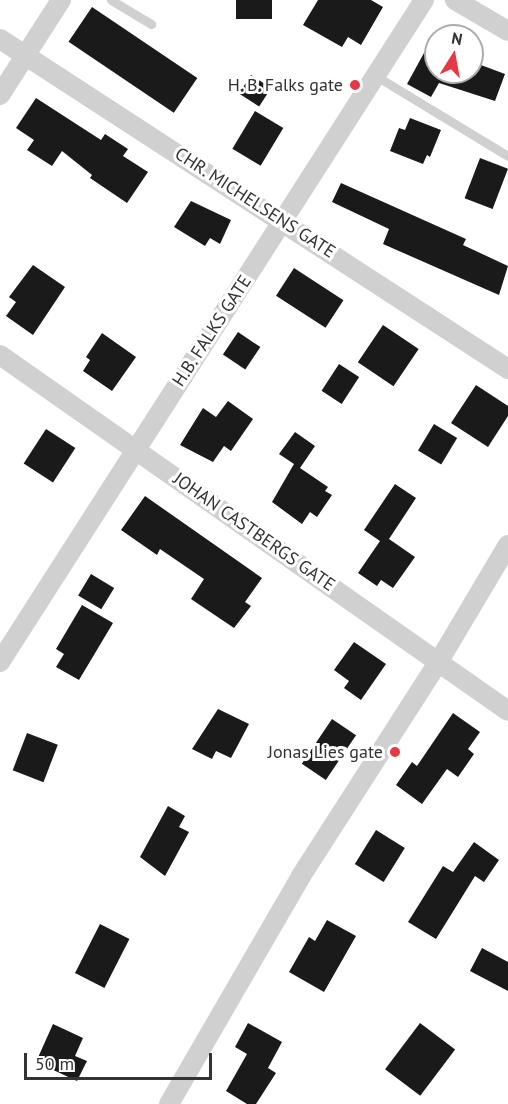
<!DOCTYPE html>
<style>
body{margin:0}
#map{position:relative;width:508px;height:1104px;overflow:hidden;background:#fff;font-family:"PT Sans",sans-serif}
div>[style]{position:absolute}
.building>*{inset:0;background:#1a1a1a;transform-origin:0 0}
.service>*{height:9px;margin:-4.5px;padding:0 4.5px;transform-origin:4.5px;border-radius:4.5px;background:#d0d0d0}
.minor>*{height:20px;margin:-10px;padding:0 10px;transform-origin:10px;border-radius:10px;background:#d0d0d0}
.dots>*{width:16px;height:16px;translate:-50% -50%;box-sizing:border-box;border:3px solid #fff;border-radius:50%}
span{translate:-50% -50%;white-space:nowrap;text-align:center;line-height:1.15;-webkit-text-stroke:6px #fff;paint-order:stroke}
.poi-label{font-size:18px;color:#333}
.right{translate:-100% -50%;text-align:right}
.street-label{font-size:18px;color:#333}
.north{position:absolute;left:424px;top:24px;width:60px;height:60px;box-sizing:border-box;background:#fff;border:2px solid #adadad;border-radius:50%;rotate:11deg;font-size:16px;font-weight:700;line-height:24px;text-align:center;color:#333}
.north::after{content:'';display:block;margin:auto;width:21px;height:27px;background:#e63946;clip-path:polygon(50% 0,100% 100%,50% 72%,0 100%)}
.scale{position:absolute;left:24px;top:1053px;width:188px;height:27px;box-sizing:border-box;border:3px solid #333;border-top:0;padding-left:8px;font-size:18px;line-height:21px;white-space:nowrap;color:#333;-webkit-text-stroke:4px #fff;paint-order:stroke}
</style>
<div id="map">
<div class="building">
<i style="left:236px;top:0;width:36px;height:19px"></i>
<i style="clip-path:polygon(318px 0,371px 0,383px 7px,361px 45px,348px 37px,342px 47px,303px 25px)"></i>
<i style="left:92px;top:7px;width:127px;height:42px;rotate:34deg"></i>
<i style="clip-path:polygon(436px 31px,436px 72px,472px 72px,473px 62px,505px 74px,495px 101px,439px 83px,431px 97px,407px 84px)"></i>
<i style="left:251px;top:75px;width:24px;height:22px;rotate:33deg"></i>
<i style="clip-path:polygon(36px 98px,101px 140px,105px 134px,128px 149px,123px 156px,148px 172px,127px 203px,90px 178px,92px 175px,62px 151px,52px 166px,27px 150px,34px 140px,16px 128px)"></i>
<i style="left:255px;top:111px;width:33px;height:44px;rotate:31deg"></i>
<i style="clip-path:polygon(410px 118px,441px 130px,430px 157px,427px 155px,423px 164px,390px 151px,399px 128px,405px 130px)"></i>
<i style="left:480px;top:158px;width:30px;height:43px;rotate:21deg"></i>
<i style="clip-path:polygon(341px 183px,466px 239px,463px 245px,508px 266px,499px 295px,383px 244px,389px 229px,332px 202px)"></i>
<i style="clip-path:polygon(191px 201px,231px 220px,220px 244px,210px 238px,205px 246px,174px 227px)"></i>
<i style="clip-path:polygon(33px 265px,65px 287px,33px 335px,6px 316px,16px 302px,9px 297px)"></i>
<i style="left:294px;top:268px;width:59px;height:33px;rotate:33deg"></i>
<i style="left:383px;top:325px;width:43px;height:45px;rotate:34deg"></i>
<i style="left:238px;top:332px;width:27px;height:27px;rotate:34deg"></i>
<i style="clip-path:polygon(102px 333px,136px 357px,112px 391px,83px 371px,90px 360px,86px 357px)"></i>
<i style="left:339px;top:364px;width:24px;height:32px;rotate:33deg"></i>
<i style="clip-path:polygon(476px 385px,508px 406px,508px 416px,488px 447px,451px 423px)"></i>
<i style="clip-path:polygon(228px 401px,253px 419px,231px 451px,224px 446px,213px 462px,180px 445px,203px 408px,216px 417px)"></i>
<i style="left:434px;top:424px;width:27px;height:31px;rotate:31deg"></i>
<i style="left:46px;top:429px;width:35px;height:41px;rotate:33deg"></i>
<i style="clip-path:polygon(295px 432px,315px 446px,300px 468px,328px 487px,325px 491px,332px 495px,317px 517px,310px 512px,302px 524px,272px 502px,294px 464px,279px 454px)"></i>
<i style="clip-path:polygon(395px 484px,416px 498px,389px 539px,415px 557px,393px 588px,381px 580px,377px 586px,358px 573px,380px 541px,364px 530px)"></i>
<i style="clip-path:polygon(145px 496px,262px 578px,245px 602px,251px 606px,234px 628px,191px 599px,204px 579px,160px 549px,157px 555px,121px 530px)"></i>
<i style="left:91px;top:574px;width:27px;height:25px;rotate:31deg"></i>
<i style="clip-path:polygon(82px 605px,113px 623px,79px 680px,56px 667px,64px 654px,56px 649px)"></i>
<i style="clip-path:polygon(354px 642px,386px 664px,361px 700px,344px 688px,349px 681px,334px 670px)"></i>
<i style="clip-path:polygon(218px 709px,249px 724px,231px 758px,216px 751px,212px 759px,192px 749px)"></i>
<i style="clip-path:polygon(453px 713px,480px 732px,468px 749px,474px 754px,458px 777px,447px 769px,422px 804px,396px 785px,412px 762px,417px 766px)"></i>
<i style="left:332px;top:719px;width:29px;height:54px;rotate:34deg"></i>
<i style="left:27px;top:733px;width:33px;height:40px;rotate:21deg"></i>
<i style="clip-path:polygon(168px 806px,185px 816px,179px 827px,189px 832px,165px 876px,140px 857px)"></i>
<i style="left:376px;top:830px;width:34px;height:40px;rotate:32deg"></i>
<i style="clip-path:polygon(474px 842px,499px 860px,484px 882px,475px 876px,436px 939px,408px 922px,443px 866px,453px 872px)"></i>
<i style="clip-path:polygon(327px 920px,356px 936px,324px 992px,289px 972px,309px 937px,315px 941px)"></i>
<i style="left:100px;top:924px;width:33px;height:55px;rotate:27deg"></i>
<i style="clip-path:polygon(482px 948px,508px 962px,508px 991px,470px 971px)"></i>
<i style="clip-path:polygon(248px 1023px,282px 1042px,268px 1068px,276px 1073px,256px 1104px,247px 1104px,226px 1091px,247px 1054px,235px 1047px)"></i>
<i style="left:420px;top:1023px;width:44px;height:58px;rotate:37deg"></i>
<i style="clip-path:polygon(53px 1024px,83px 1038px,75px 1056px,87px 1061px,77px 1081px,36px 1062px)"></i>
</div>
<div class="service">
<i style="left:111px;top:0;width:47px;rotate:31deg"></i>
<i style="left:376px;top:76px;width:154px;rotate:31.2deg"></i>
</div>
<div class="minor">
<i style="left:455px;top:0;width:61px;rotate:30.3deg"></i>
<i style="left:0;top:39px;width:606px;rotate:33.01deg"></i>
<i style="left:0;top:95px;width:113px;rotate:-57.3deg"></i>
<i style="left:0;top:355px;width:620px;rotate:35.02deg"></i>
<i style="left:0;top:662px;width:786px;rotate:-57.36deg"></i>
<i style="left:169px;top:1104px;width:263px;rotate:-59.9deg"></i>
<i style="left:301px;top:876px;width:255px;rotate:-57.3deg"></i>
<i style="left:439px;top:661px;width:135px;rotate:-59.3deg"></i>
</div>
<div class="dots">
<i style="left:355px;top:85px;background:#e63946"></i>
<i style="left:395px;top:752px;background:#e63946"></i>
</div>
<div class="poi-label">
<span class="right" style="left:343px;top:85px">H. B. Falks gate</span>
<span class="right" style="left:383px;top:752px">Jonas Lies gate</span>
</div>
<div class="street-label">
<span style="left:255px;top:203px;rotate:33deg">CHR. MICHELSENS GATE</span>
<span style="left:212px;top:331px;rotate:-57deg">H.B. FALKS GATE</span>
<span style="left:254px;top:532px;rotate:35deg">JOHAN CASTBERGS GATE</span>
</div>
<div class="north">N</div>
<div class="scale">50 m</div>
</div>
